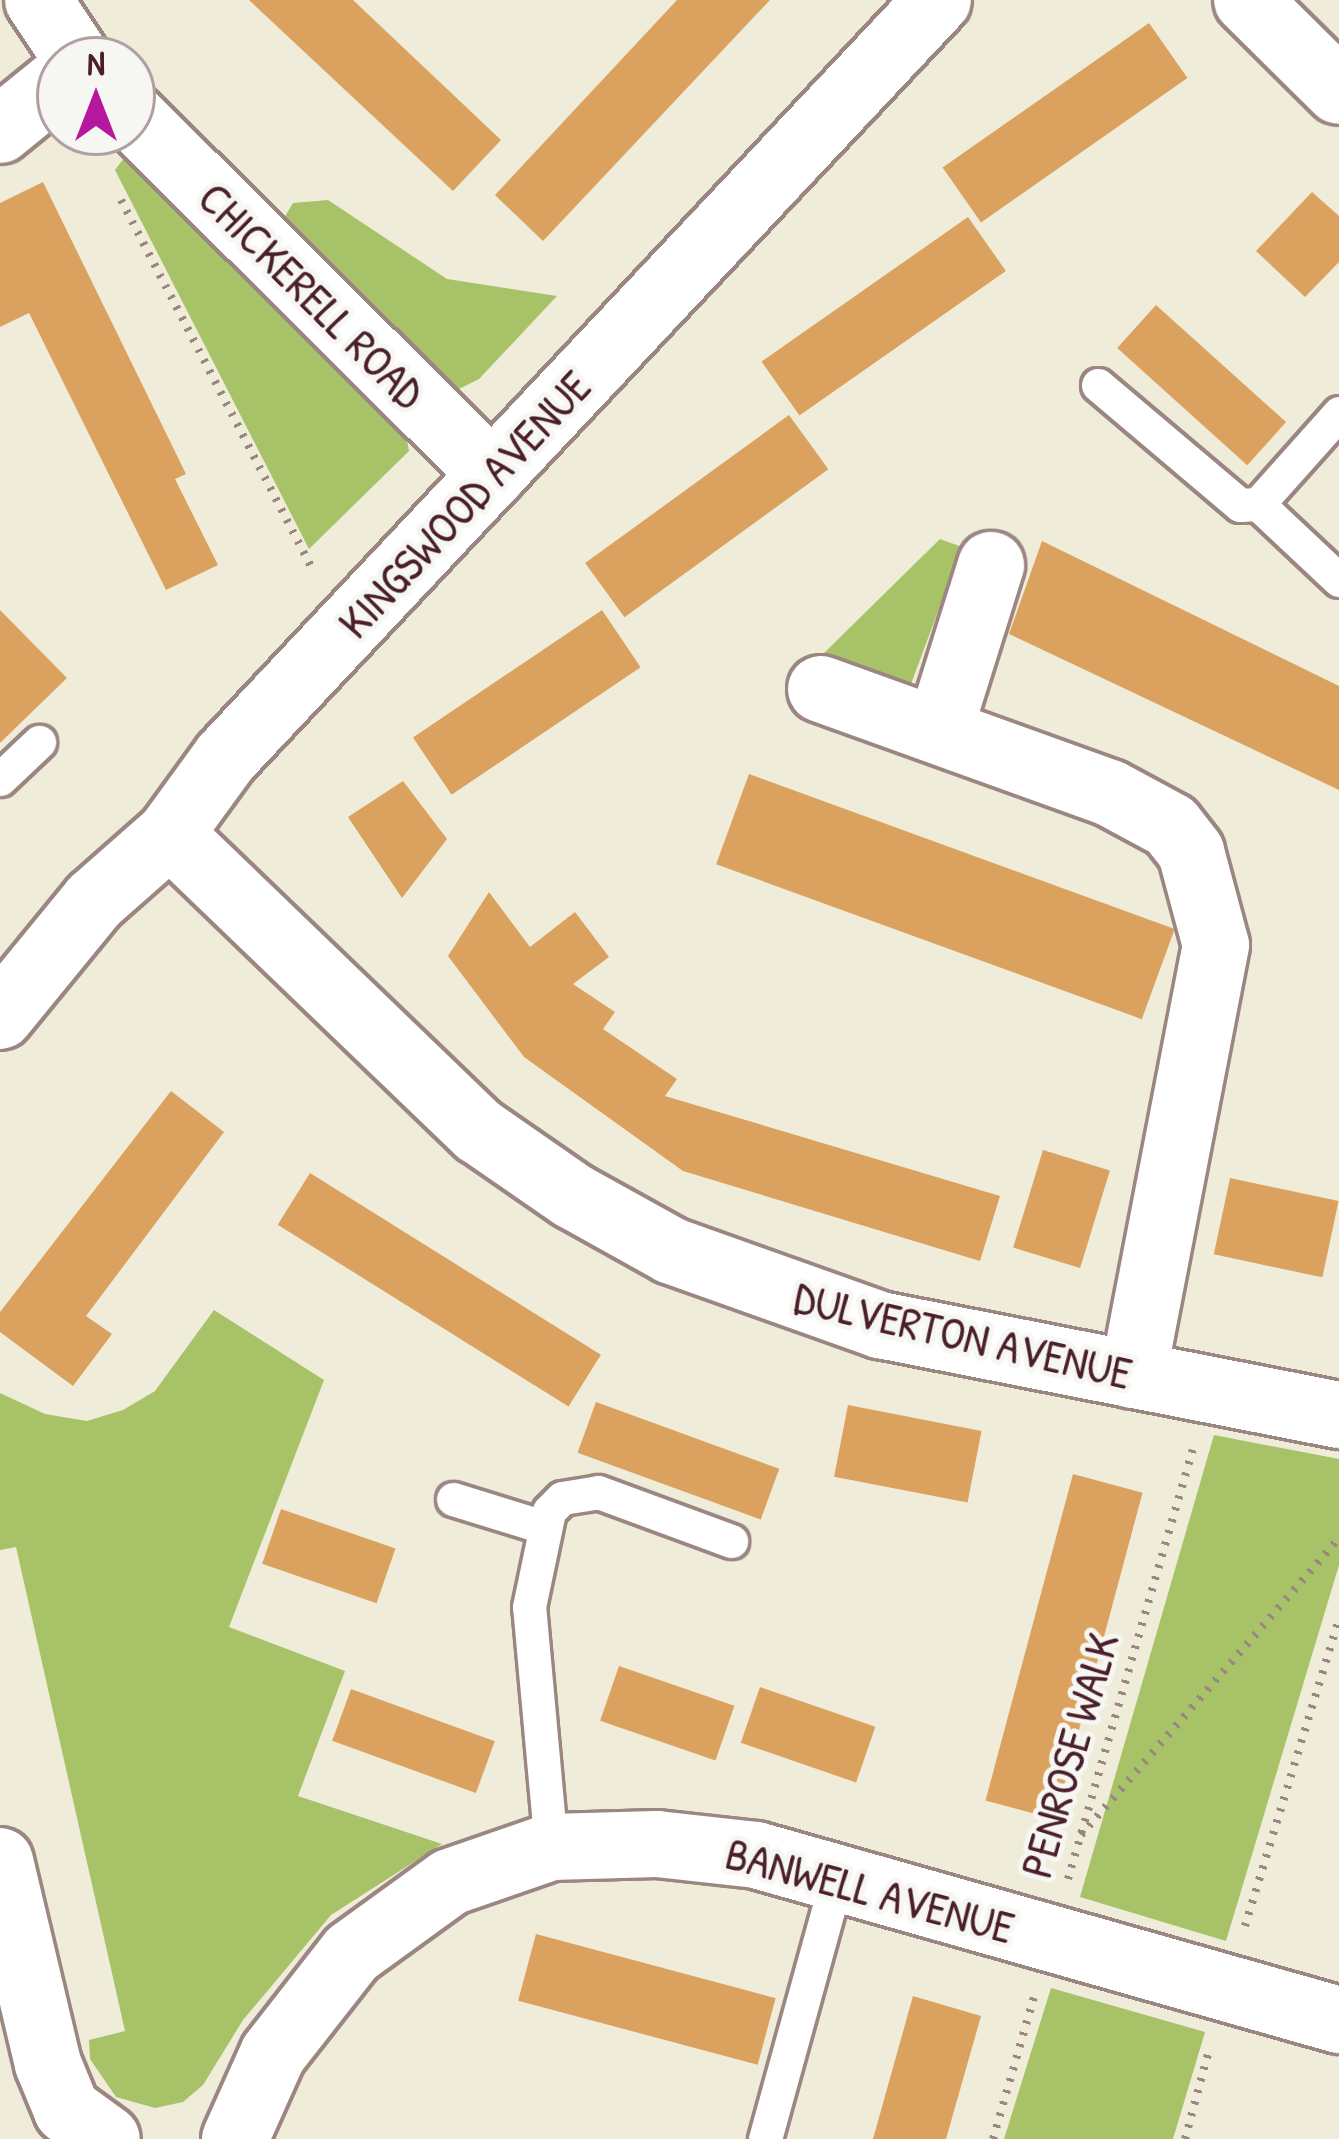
<!DOCTYPE html>
<style>
body{margin:0}
#map{position:relative;width:1339px;height:2139px;overflow:hidden;background:#efecda;font-family:"Patrick Hand",sans-serif}
div>[style]{position:absolute}
.green>*{inset:0;background:#a8c268}
.building>*{inset:0;background:#dba25f;transform-origin:0 0}
.path>*{height:8px;margin-top:-4px;transform-origin:0;background:repeating-linear-gradient(90deg,#9c8682 0 3px,transparent 0 12px)}
.roads{filter:drop-shadow(3px 0 #9c8682) drop-shadow(-3px 0 #9c8682) drop-shadow(0 3px #9c8682) drop-shadow(0 -3px #9c8682)}
.service>*{height:33px;margin:-16.5px;padding:0 16.5px;transform-origin:16.5px;border-radius:16.5px;background:#fff}
.minor>*{height:66px;margin:-33px;padding:0 33px;transform-origin:33px;border-radius:33px;background:#fff}
span{translate:-50% -50%;white-space:nowrap;text-align:center;line-height:1.15;-webkit-text-stroke:10px #f6f6f2;paint-order:stroke}
.street-label{font-size:45px;color:#4a1f2b}
.north{position:absolute;left:36px;top:36px;width:120px;height:120px;box-sizing:border-box;background:#f6f6f2;border:3px solid #b1a0a2;border-radius:50%;rotate:0deg;font-size:33px;font-weight:700;line-height:48px;text-align:center;color:#4a1f2b}
.north::after{content:'';display:block;margin:auto;width:42px;height:54px;background:#b5179e;clip-path:polygon(50% 0,100% 100%,50% 72%,0 100%)}
</style>
<div id="map">
<div class="green">
<i style="clip-path:polygon(128px 153px,405px 428px,409px 451px,309px 549px,115px 170px)"></i>
<i style="clip-path:polygon(328px 200px,447px 279px,557px 296px,479px 379px,459px 389px,443px 384px,280px 225px,293px 203px)"></i>
<i style="clip-path:polygon(940px 539px,962px 547px,908px 692px,819px 658px)"></i>
<i style="clip-path:polygon(214px 1310px,324px 1380px,229px 1627px,345px 1671px,298px 1796px,442px 1844px,331px 1915px,243px 2020px,203px 2085px,183px 2102px,155px 2108px,116px 2097px,90px 2059px,89px 2040px,125px 2031px,16px 1547px,0 1550px,0 1393px,45px 1414px,87px 1421px,123px 1410px,155px 1391px)"></i>
<i style="clip-path:polygon(1214px 1435px,1339px 1459px,1339px 1565px,1226px 1941px,1080px 1897px)"></i>
<i style="clip-path:polygon(1051px 1988px,1205px 2032px,1173px 2139px,1004px 2139px)"></i>
</div>
<div class="building">
<i style="clip-path:polygon(249px 0,353px 0,501px 140px,453px 191px)"></i>
<i style="clip-path:polygon(677px 0,770px 0,543px 241px,495px 195px)"></i>
<i style="left:1149px;top:23px;width:67px;height:252px;rotate:55deg"></i>
<i style="clip-path:polygon(43px 182px,186px 474px,175px 479px,218px 565px,166px 590px,29px 313px,0 327px,0 203px)"></i>
<i style="clip-path:polygon(1312px 192px,1339px 216px,1339px 262px,1305px 297px,1256px 251px)"></i>
<i style="left:968px;top:217px;width:66px;height:252px;rotate:55deg"></i>
<i style="left:1156px;top:305px;width:175px;height:58px;rotate:42deg"></i>
<i style="left:789px;top:415px;width:67px;height:252px;rotate:54deg"></i>
<i style="clip-path:polygon(1042px 541px,1339px 686px,1339px 790px,1009px 634px)"></i>
<i style="clip-path:polygon(0 610px,67px 678px,0 743px)"></i>
<i style="left:602px;top:610px;width:69px;height:228px;rotate:56deg"></i>
<i style="left:749px;top:774px;width:453px;height:96px;rotate:20deg"></i>
<i style="clip-path:polygon(403px 781px,447px 839px,402px 898px,348px 817px)"></i>
<i style="clip-path:polygon(489px 892px,530px 947px,575px 912px,609px 957px,573px 984px,615px 1012px,603px 1029px,677px 1079px,665px 1096px,1000px 1196px,980px 1261px,683px 1171px,524px 1057px,448px 956px)"></i>
<i style="clip-path:polygon(171px 1091px,224px 1132px,86px 1316px,112px 1334px,73px 1386px,0 1332px,0 1312px)"></i>
<i style="left:1043px;top:1150px;width:70px;height:102px;rotate:17deg"></i>
<i style="left:310px;top:1173px;width:343px;height:61px;rotate:32deg"></i>
<i style="left:1230px;top:1178px;width:111px;height:78px;rotate:12deg"></i>
<i style="left:596px;top:1402px;width:195px;height:54px;rotate:20deg"></i>
<i style="left:848px;top:1405px;width:136px;height:73px;rotate:11deg"></i>
<i style="left:1073px;top:1474px;width:72px;height:338px;rotate:15deg"></i>
<i style="left:281px;top:1509px;width:121px;height:58px;rotate:19deg"></i>
<i style="left:619px;top:1666px;width:122px;height:58px;rotate:19deg"></i>
<i style="left:760px;top:1687px;width:122px;height:59px;rotate:19deg"></i>
<i style="left:351px;top:1689px;width:153px;height:55px;rotate:20deg"></i>
<i style="left:536px;top:1934px;width:248px;height:69px;rotate:15deg"></i>
<i style="clip-path:polygon(913px 1996px,981px 2016px,946px 2139px,873px 2139px)"></i>
</div>
<div class="path">
<i style="left:121px;top:200px;width:417px;rotate:62.6deg"></i>
<i style="left:1081px;top:1835px;width:393px;rotate:-49deg"></i>
<i style="left:1068px;top:1879px;width:447px;rotate:-73.8deg"></i>
<i style="left:1245px;top:1926px;width:322px;rotate:-73deg"></i>
<i style="left:993px;top:2139px;width:148px;rotate:-73.9deg"></i>
<i style="left:1185px;top:2139px;width:92px;rotate:-74.9deg"></i>
</div>
<div class="roads">
<div class="service">
<i style="left:1098px;top:385px;width:186px;rotate:40.2deg"></i>
<i style="left:1240px;top:505px;width:18px;rotate:-3deg"></i>
<i style="left:1258px;top:504px;width:122px;rotate:-48.3deg"></i>
<i style="left:1258px;top:504px;width:111px;rotate:43.2deg"></i>
<i style="left:0;top:779px;width:54px;rotate:-43.5deg"></i>
<i style="left:453px;top:1499px;width:91px;rotate:17.2deg"></i>
<i style="left:551px;top:1847px;width:241px;rotate:-95.2deg"></i>
<i style="left:529px;top:1607px;width:98px;rotate:-78.2deg"></i>
<i style="left:549px;top:1511px;width:18px;rotate:-45deg"></i>
<i style="left:562px;top:1498px;width:36px;rotate:-9deg"></i>
<i style="left:598px;top:1492px;width:142px;rotate:20.2deg"></i>
<i style="left:765px;top:2139px;width:271px;rotate:-74.6deg"></i>
</div>
<div class="minor">
<i style="left:38px;top:0;width:72px;rotate:56.3deg"></i>
<i style="left:1247px;top:0;width:129px;rotate:44.7deg"></i>
<i style="left:132px;top:116px;width:508px;rotate:44.84deg"></i>
<i style="left:0;top:130px;width:77px;rotate:-39.2deg"></i>
<i style="left:821px;top:689px;width:307px;rotate:19.8deg"></i>
<i style="left:1110px;top:793px;width:69px;rotate:28.4deg"></i>
<i style="left:1171px;top:826px;width:33px;rotate:52deg"></i>
<i style="left:1191px;top:852px;width:96px;rotate:75deg"></i>
<i style="left:1216px;top:945px;width:438px;rotate:100.9deg"></i>
<i style="left:940px;top:728px;width:171px;rotate:-72.6deg"></i>
<i style="left:170px;top:834px;width:429px;rotate:43.9deg"></i>
<i style="left:479px;top:1131px;width:114px;rotate:34.7deg"></i>
<i style="left:573px;top:1196px;width:113px;rotate:29.1deg"></i>
<i style="left:672px;top:1251px;width:221px;rotate:19.6deg"></i>
<i style="left:880px;top:1325px;width:468px;rotate:11.1deg"></i>
<i style="left:0;top:1016px;width:149px;rotate:-50.7deg"></i>
<i style="left:94px;top:901px;width:101px;rotate:-41.4deg"></i>
<i style="left:170px;top:834px;width:95px;rotate:-54deg"></i>
<i style="left:226px;top:757px;width:1039px;rotate:-46.75deg"></i>
<i style="left:0;top:1861px;width:209px;rotate:76.7deg"></i>
<i style="left:48px;top:2064px;width:50px;rotate:67.6deg"></i>
<i style="left:67px;top:2110px;width:49px;rotate:35.9deg"></i>
<i style="left:235px;top:2139px;width:93px;rotate:-65.9deg"></i>
<i style="left:273px;top:2054px;width:128px;rotate:-52deg"></i>
<i style="left:352px;top:1953px;width:121px;rotate:-35.9deg"></i>
<i style="left:450px;top:1882px;width:107px;rotate:-19.1deg"></i>
<i style="left:551px;top:1847px;width:106px;rotate:-1.6deg"></i>
<i style="left:657px;top:1844px;width:100px;rotate:6.3deg"></i>
<i style="left:756px;top:1855px;width:606px;rotate:15.8deg"></i>
</div>
</div>
<div class="street-label">
<span style="left:312px;top:295px;rotate:45deg">CHICKERELL ROAD</span>
<span style="left:464px;top:504px;rotate:-47deg">KINGSWOOD AVENUE</span>
<span style="left:963px;top:1335px;rotate:13deg">DULVERTON AVENUE</span>
<span style="left:1069px;top:1755px;rotate:-74deg">PENROSE WALK</span>
<span style="left:870px;top:1890px;rotate:15deg">BANWELL AVENUE</span>
</div>
<div class="north">N</div>
</div>
